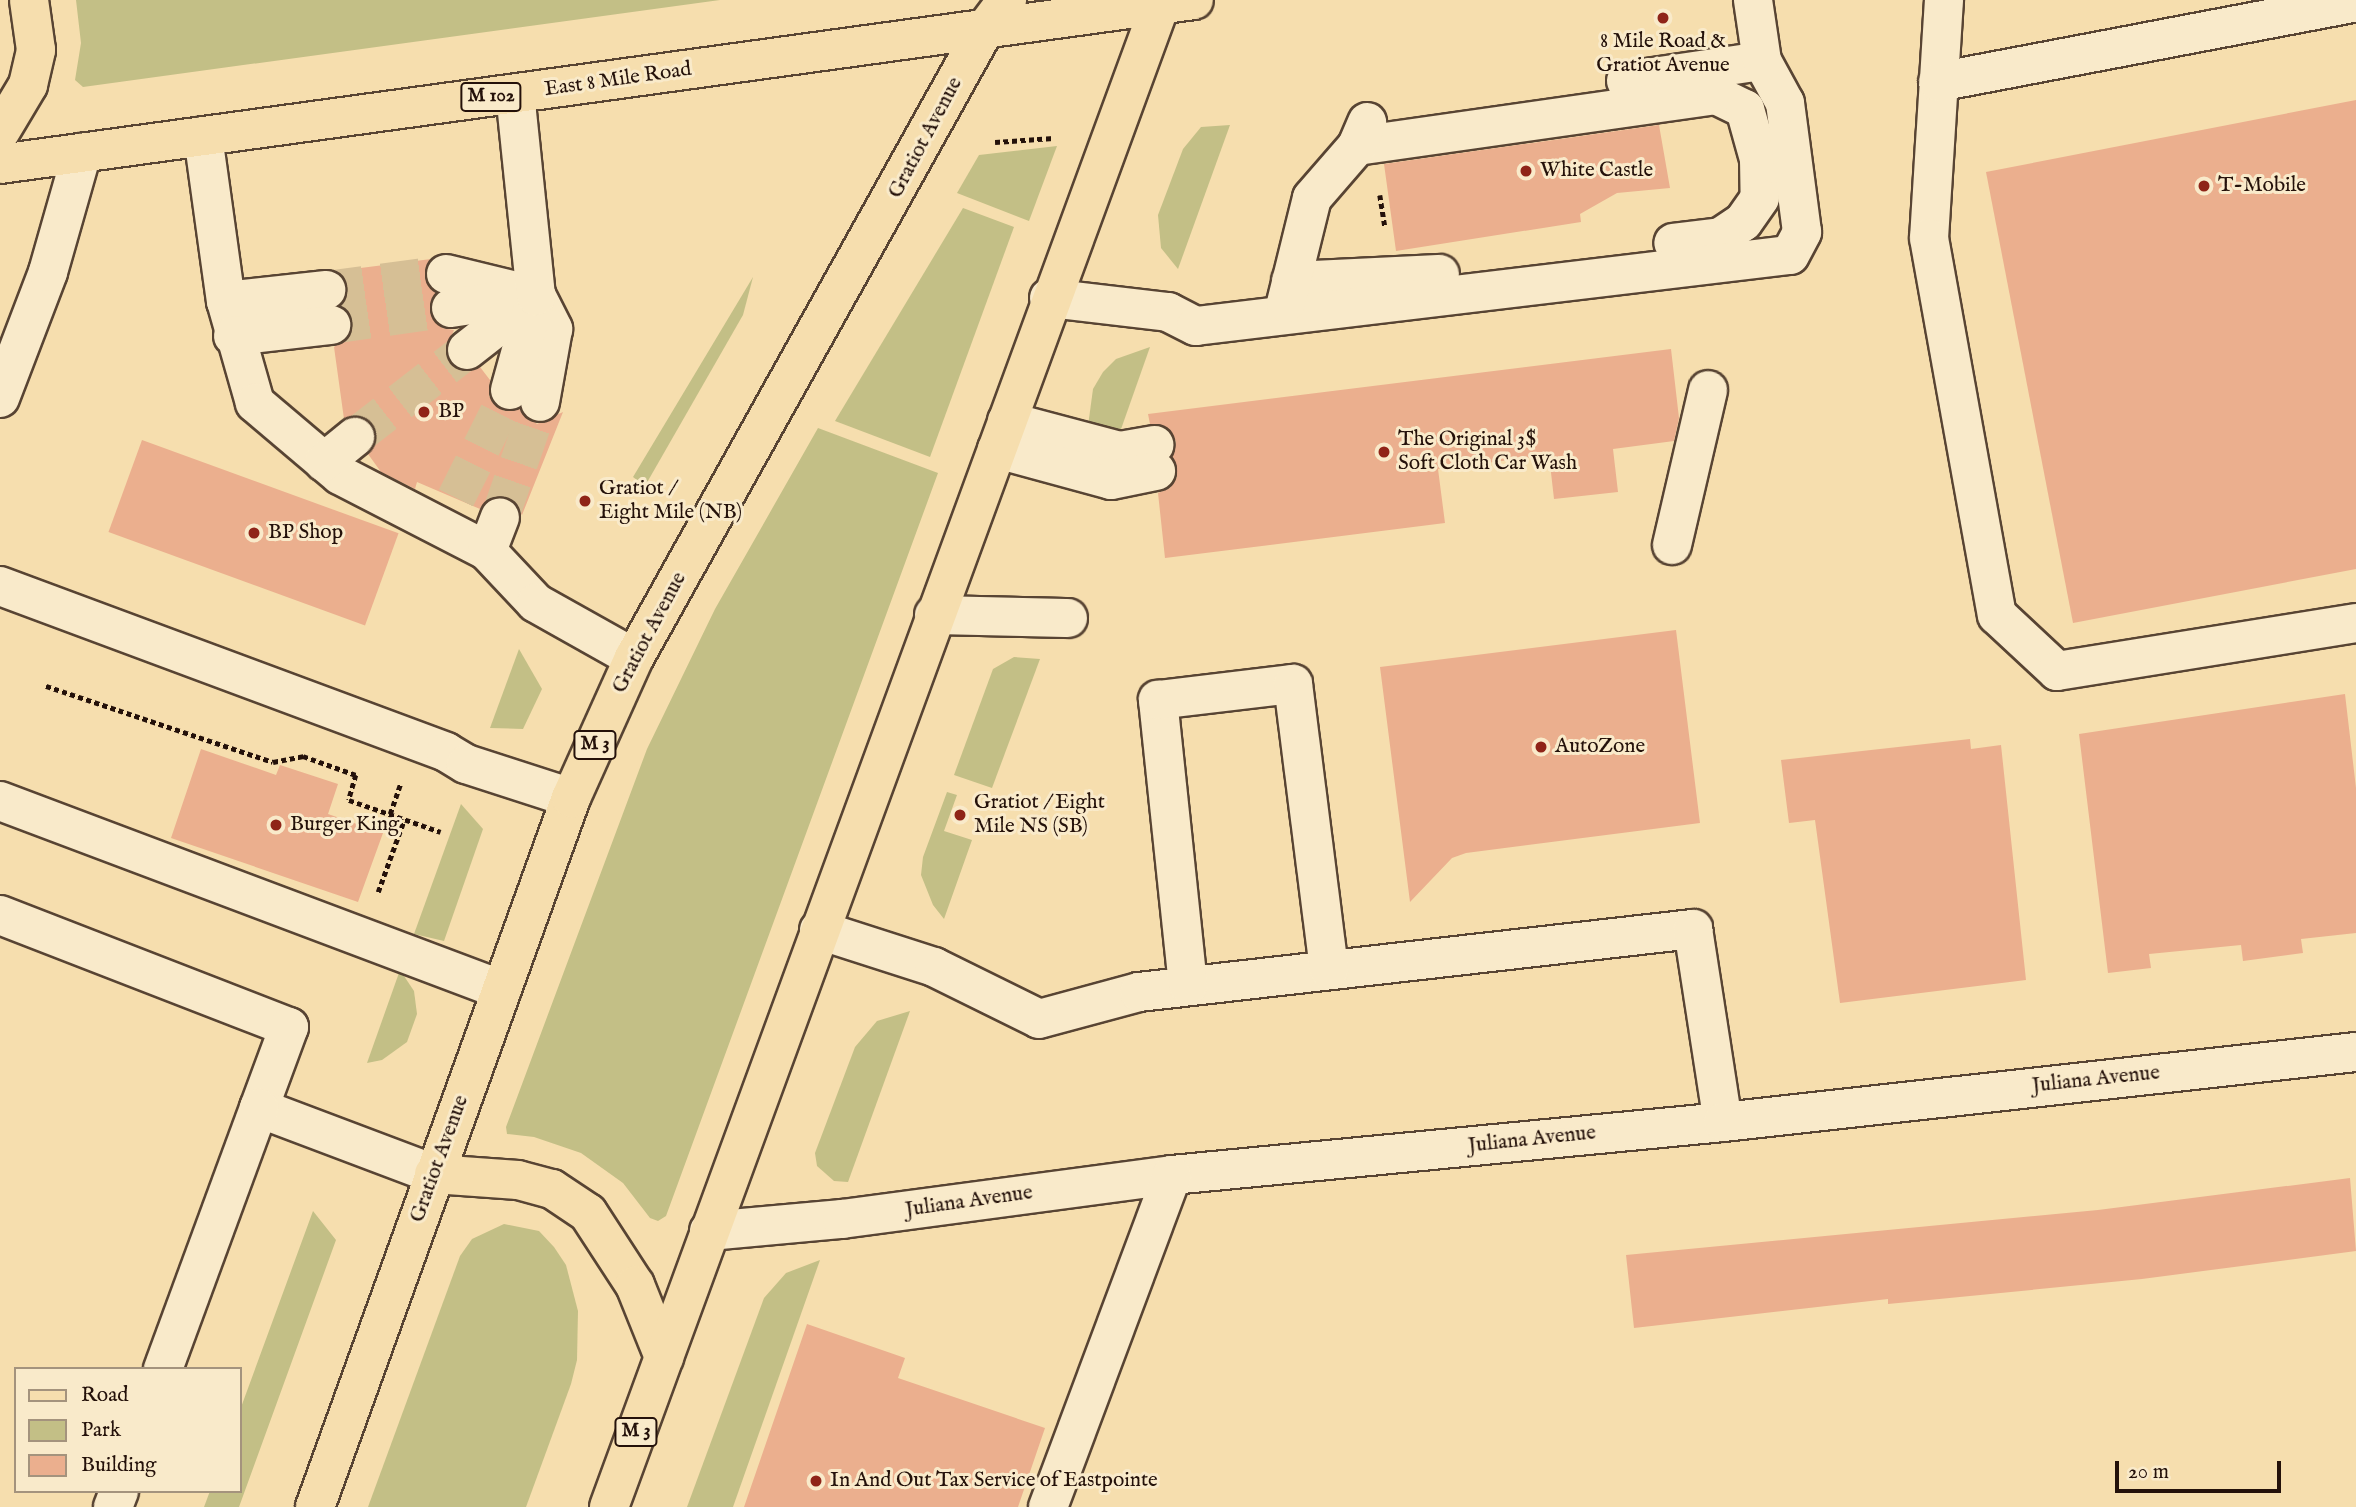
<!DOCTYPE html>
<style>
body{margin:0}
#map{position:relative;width:2356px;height:1507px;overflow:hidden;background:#f6deae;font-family:"IM FELL English",serif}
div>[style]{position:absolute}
.green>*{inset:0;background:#c3bf86}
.building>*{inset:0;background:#ebaf8e;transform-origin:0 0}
.minor-tunnel>*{height:38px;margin-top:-19px;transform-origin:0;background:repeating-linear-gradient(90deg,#d6bf95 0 38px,transparent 0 57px)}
.path>*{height:4.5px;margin-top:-2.25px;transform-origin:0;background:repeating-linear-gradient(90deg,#24110a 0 5px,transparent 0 8.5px)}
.roads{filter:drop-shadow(2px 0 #584433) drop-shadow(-2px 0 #584433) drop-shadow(0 2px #584433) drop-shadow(0 -2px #584433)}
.minor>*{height:38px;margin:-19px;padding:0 19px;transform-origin:19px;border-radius:19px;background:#f9eaca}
.major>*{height:38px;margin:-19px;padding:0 19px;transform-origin:19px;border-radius:19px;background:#f6deae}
.highway>*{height:38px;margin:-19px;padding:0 19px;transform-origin:19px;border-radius:19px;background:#f6deae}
.dots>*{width:19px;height:19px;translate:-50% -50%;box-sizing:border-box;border:4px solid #f9eaca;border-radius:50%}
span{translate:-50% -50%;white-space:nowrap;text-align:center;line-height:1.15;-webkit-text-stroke:6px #f9eaca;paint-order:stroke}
.shield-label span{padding:2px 5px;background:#f9eaca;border:2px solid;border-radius:5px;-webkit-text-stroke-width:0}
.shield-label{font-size:19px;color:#24110a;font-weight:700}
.poi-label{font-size:21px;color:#24110a}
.left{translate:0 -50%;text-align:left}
.street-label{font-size:21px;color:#24110a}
.legend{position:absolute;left:14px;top:1367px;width:228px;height:126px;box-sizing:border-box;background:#f9eaca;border:2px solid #a4937d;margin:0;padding:9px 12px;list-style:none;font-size:21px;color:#24110a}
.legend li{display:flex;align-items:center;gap:14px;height:35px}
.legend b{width:35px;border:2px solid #a4937d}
.scale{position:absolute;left:2115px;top:1461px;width:166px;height:32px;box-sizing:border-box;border:4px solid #24110a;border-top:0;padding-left:9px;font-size:21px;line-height:24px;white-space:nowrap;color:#24110a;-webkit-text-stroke:5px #f9eaca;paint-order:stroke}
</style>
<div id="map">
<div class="green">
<i style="clip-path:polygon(76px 0,720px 0,83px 87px,75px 80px,81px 43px)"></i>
<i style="clip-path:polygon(1230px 125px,1178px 269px,1161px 248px,1158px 215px,1183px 149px,1201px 127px)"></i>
<i style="clip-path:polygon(1057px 146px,1029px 221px,957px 193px,979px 155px)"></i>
<i style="clip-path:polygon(963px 208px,1014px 227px,930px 457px,835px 421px)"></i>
<i style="clip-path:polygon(753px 277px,743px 315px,645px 486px,633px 477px)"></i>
<i style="clip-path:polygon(1150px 347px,1120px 432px,1088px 426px,1093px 389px,1103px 372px,1116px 359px)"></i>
<i style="clip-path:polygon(818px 428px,938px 473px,666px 1216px,658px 1221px,650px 1218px,623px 1183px,581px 1153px,534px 1137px,507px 1134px,506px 1127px,647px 749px,715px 609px)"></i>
<i style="clip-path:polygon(519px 649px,542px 689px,523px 729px,490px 728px)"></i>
<i style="clip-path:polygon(1014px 657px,1040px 659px,992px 788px,954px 775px,993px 669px)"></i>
<i style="clip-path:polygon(947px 792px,957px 795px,944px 831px,972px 840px,944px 919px,933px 905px,921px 875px,923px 857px)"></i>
<i style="clip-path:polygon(461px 804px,483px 829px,444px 941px,414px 934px)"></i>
<i style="clip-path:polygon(400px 970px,414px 991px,417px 1014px,407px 1042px,382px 1060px,367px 1063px)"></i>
<i style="clip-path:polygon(910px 1011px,848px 1182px,834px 1181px,817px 1166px,815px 1153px,855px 1047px,877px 1021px)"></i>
<i style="clip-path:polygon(313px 1211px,336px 1240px,239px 1507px,204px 1507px,210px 1491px,240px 1491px,240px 1410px)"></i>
<i style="clip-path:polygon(504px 1224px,539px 1231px,554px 1247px,566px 1265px,578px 1311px,577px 1360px,571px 1384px,526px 1507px,368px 1507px,460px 1256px,472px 1239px)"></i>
<i style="clip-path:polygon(820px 1260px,733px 1507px,687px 1507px,764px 1298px,786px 1273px)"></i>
</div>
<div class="building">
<i style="clip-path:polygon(2356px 100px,2356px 569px,2073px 623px,1986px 172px)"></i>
<i style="clip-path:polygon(1659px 125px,1670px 188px,1617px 193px,1580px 214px,1581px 222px,1396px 251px,1384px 164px)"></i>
<i style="clip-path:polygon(431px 259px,425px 279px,436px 293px,430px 312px,442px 328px,454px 330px,445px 352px,450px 364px,469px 372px,480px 367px,490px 380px,489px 396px,504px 411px,519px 409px,537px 424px,563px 412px,522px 515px,507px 496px,487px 500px,480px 509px,417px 482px,415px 489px,381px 472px,368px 454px,376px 444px,372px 424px,362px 416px,344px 419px,334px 347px,351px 334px,353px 323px,341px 306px,348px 287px,337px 271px)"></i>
<i style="clip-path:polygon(1671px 349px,1679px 418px,1674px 441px,1613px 449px,1618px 492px,1554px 499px,1549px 455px,1438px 469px,1445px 523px,1165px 558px,1158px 493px,1170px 488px,1177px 477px,1172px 456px,1176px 442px,1170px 430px,1150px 424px,1148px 414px)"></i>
<i style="left:142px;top:440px;width:273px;height:98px;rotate:20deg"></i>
<i style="clip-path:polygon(1676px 630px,1700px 823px,1466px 853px,1452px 858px,1410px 902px,1380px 667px)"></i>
<i style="clip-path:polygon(2345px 694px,2356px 788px,2356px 933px,2301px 939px,2303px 953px,2243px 961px,2241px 945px,2149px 954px,2151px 968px,2108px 973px,2079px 734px)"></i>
<i style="clip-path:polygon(1970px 739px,1971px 749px,2001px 745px,2026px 980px,1840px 1003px,1815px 820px,1789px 823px,1781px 760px)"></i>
<i style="clip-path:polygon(201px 749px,276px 775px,280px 765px,338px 784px,328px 814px,383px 833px,358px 902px,171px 838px)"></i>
<i style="clip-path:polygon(2350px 1178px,2356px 1251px,2142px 1279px,1888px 1304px,1888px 1299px,1634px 1328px,1626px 1255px,2098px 1210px)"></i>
<i style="clip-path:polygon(807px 1324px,905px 1358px,898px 1378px,1045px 1428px,1018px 1507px,744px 1507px)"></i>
</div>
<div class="minor-tunnel">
<i style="left:326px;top:290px;width:121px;rotate:-7.6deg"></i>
<i style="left:331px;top:325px;width:121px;rotate:-8.1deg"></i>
<i style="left:355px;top:437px;width:142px;rotate:-37.8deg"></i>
<i style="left:456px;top:498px;width:121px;rotate:-63.4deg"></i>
<i style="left:500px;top:517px;width:122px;rotate:-70.8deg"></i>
</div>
<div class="path">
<i style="left:995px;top:142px;width:59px;rotate:-3.9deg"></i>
<i style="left:1380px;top:195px;width:33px;rotate:81deg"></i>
<i style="left:46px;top:686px;width:239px;rotate:18.5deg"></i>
<i style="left:273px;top:762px;width:31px;rotate:-11deg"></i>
<i style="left:303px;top:756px;width:56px;rotate:19.7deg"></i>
<i style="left:356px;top:775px;width:26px;rotate:106deg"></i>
<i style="left:349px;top:800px;width:97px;rotate:19.2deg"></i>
<i style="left:390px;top:814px;width:31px;rotate:-71deg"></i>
<i style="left:378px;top:892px;width:77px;rotate:-70.1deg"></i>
</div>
<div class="roads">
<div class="minor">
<i style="left:1944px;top:0;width:238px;rotate:93.6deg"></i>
<i style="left:1929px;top:238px;width:383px;rotate:79.8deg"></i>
<i style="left:1997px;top:615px;width:82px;rotate:43deg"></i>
<i style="left:2057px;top:671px;width:303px;rotate:-9.1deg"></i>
<i style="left:1626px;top:81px;width:137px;rotate:-8.4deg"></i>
<i style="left:1938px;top:82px;width:426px;rotate:-10.8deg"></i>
<i style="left:203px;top:136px;width:167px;rotate:82.1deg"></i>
<i style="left:226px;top:301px;width:106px;rotate:74.1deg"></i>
<i style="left:255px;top:403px;width:111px;rotate:40.3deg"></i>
<i style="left:340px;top:475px;width:165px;rotate:27.3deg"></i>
<i style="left:487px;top:551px;width:71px;rotate:46.7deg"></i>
<i style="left:536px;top:603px;width:112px;rotate:29.3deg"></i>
<i style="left:1357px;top:146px;width:363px;rotate:-8.1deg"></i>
<i style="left:1716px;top:95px;width:32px;rotate:26deg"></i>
<i style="left:1745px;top:109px;width:52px;rotate:74.4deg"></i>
<i style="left:1759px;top:159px;width:39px;rotate:89deg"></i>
<i style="left:1760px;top:198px;width:29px;rotate:125deg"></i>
<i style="left:1743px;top:222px;width:27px;rotate:146deg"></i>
<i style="left:1721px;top:237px;width:48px;rotate:172.9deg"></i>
<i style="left:446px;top:274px;width:93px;rotate:13.7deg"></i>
<i style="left:1291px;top:281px;width:149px;rotate:-2.7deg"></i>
<i style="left:537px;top:297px;width:36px;rotate:63deg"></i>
<i style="left:553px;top:329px;width:74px;rotate:100.1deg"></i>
<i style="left:1049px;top:298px;width:120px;rotate:6.7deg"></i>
<i style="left:1168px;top:312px;width:31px;rotate:27deg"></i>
<i style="left:1196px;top:326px;width:598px;rotate:-6.82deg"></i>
<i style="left:1790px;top:255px;width:26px;rotate:-62deg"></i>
<i style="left:1802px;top:232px;width:130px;rotate:-97.5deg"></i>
<i style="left:1785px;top:103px;width:48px;rotate:-118.7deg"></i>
<i style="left:1762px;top:61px;width:62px;rotate:-98.4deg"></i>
<i style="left:226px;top:301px;width:101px;rotate:-6.3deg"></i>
<i style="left:1286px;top:303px;width:108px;rotate:-76.1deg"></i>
<i style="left:1312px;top:198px;width:69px;rotate:-49.1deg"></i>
<i style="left:1357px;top:146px;width:26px;rotate:-67deg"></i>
<i style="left:451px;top:308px;width:67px;rotate:-8.6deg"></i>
<i style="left:233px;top:336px;width:99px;rotate:-6.4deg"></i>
<i style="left:467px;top:350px;width:88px;rotate:-38deg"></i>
<i style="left:510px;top:390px;width:98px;rotate:-74.5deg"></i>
<i style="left:536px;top:296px;width:203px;rotate:-95.9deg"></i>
<i style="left:0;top:398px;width:135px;rotate:-69.1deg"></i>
<i style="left:48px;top:272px;width:124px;rotate:-74.1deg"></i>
<i style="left:1007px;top:421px;width:117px;rotate:14.9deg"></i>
<i style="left:1120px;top:451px;width:35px;rotate:-10deg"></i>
<i style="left:997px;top:449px;width:118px;rotate:15.2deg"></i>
<i style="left:1111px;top:480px;width:46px;rotate:-11.3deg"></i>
<i style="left:324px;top:462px;width:40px;rotate:-39deg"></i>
<i style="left:1672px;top:545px;width:159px;rotate:-76.9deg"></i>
<i style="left:487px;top:551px;width:36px;rotate:-69deg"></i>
<i style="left:0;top:586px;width:476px;rotate:20.4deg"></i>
<i style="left:446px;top:752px;width:23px;rotate:31deg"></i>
<i style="left:466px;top:764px;width:110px;rotate:17.9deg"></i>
<i style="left:934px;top:615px;width:134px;rotate:1.3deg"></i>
<i style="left:0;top:801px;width:536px;rotate:20.63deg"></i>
<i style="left:0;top:915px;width:310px;rotate:21.2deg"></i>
<i style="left:289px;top:1027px;width:86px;rotate:110.3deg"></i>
<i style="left:259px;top:1108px;width:187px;rotate:20.7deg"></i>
<i style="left:819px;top:930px;width:121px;rotate:17.8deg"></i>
<i style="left:934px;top:967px;width:117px;rotate:26.3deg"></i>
<i style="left:1039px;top:1019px;width:104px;rotate:-15.1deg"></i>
<i style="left:1139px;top:992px;width:558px;rotate:-6.49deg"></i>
<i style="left:1693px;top:929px;width:195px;rotate:81.2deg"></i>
<i style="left:1188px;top:985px;width:287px;rotate:-96deg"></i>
<i style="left:1158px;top:700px;width:136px;rotate:-6.8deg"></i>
<i style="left:1293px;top:684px;width:288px;rotate:82.8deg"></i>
<i style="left:709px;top:1231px;width:134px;rotate:-5.2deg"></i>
<i style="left:842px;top:1219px;width:333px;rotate:-7.6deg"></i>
<i style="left:1172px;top:1175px;width:554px;rotate:-5.49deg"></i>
<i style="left:1723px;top:1122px;width:637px;rotate:-6.31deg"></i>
<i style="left:163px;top:1369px;width:278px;rotate:-69.8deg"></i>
<i style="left:113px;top:1507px;width:17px;rotate:-69deg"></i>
<i style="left:1048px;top:1507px;width:354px;rotate:-69.5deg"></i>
</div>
<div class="major">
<i style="left:434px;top:1174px;width:84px;rotate:4.1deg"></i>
<i style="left:518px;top:1180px;width:35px;rotate:15deg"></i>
<i style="left:552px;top:1189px;width:43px;rotate:33.7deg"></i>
<i style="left:588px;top:1213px;width:86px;rotate:56.9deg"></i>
<i style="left:635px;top:1285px;width:78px;rotate:68.1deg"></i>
<i style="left:315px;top:1507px;width:754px;rotate:-70.15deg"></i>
<i style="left:571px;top:798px;width:154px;rotate:-65.8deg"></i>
<i style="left:634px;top:658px;width:717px;rotate:-60.86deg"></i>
<i style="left:983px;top:32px;width:40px;rotate:-53deg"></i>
<i style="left:609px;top:1507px;width:1605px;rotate:-69.85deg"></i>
</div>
<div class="highway">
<i style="left:0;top:132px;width:55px;rotate:-59.2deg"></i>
<i style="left:28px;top:85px;width:36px;rotate:-77deg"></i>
<i style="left:36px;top:50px;width:50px;rotate:-98deg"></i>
<i style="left:0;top:164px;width:1205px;rotate:-7.82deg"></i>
</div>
</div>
<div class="dots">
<i style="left:1663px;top:18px;background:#8f2418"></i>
<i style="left:1526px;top:171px;background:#8f2418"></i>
<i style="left:2204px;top:186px;background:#8f2418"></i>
<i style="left:424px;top:412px;background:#8f2418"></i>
<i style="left:1384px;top:452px;background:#8f2418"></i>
<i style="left:585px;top:501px;background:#8f2418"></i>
<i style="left:254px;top:533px;background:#8f2418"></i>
<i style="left:1541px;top:747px;background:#8f2418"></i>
<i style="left:960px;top:815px;background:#8f2418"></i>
<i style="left:276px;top:825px;background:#8f2418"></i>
<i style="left:816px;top:1481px;background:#8f2418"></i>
</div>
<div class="shield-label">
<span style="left:491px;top:97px">M 102</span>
<span style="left:595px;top:745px">M 3</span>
<span style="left:636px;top:1432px">M 3</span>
</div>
<div class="poi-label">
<span style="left:1663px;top:54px">8 Mile Road &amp;<br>Gratiot Avenue</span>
<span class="left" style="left:1540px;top:171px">White Castle</span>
<span class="left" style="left:2218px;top:186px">T-Mobile</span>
<span class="left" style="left:438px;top:412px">BP</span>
<span class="left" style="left:1398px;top:452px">The Original 3$<br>Soft Cloth Car Wash</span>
<span class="left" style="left:599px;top:501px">Gratiot /<br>Eight Mile (NB)</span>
<span class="left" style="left:268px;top:533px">BP Shop</span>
<span class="left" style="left:1555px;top:747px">AutoZone</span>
<span class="left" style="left:974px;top:815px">Gratiot / Eight<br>Mile NS (SB)</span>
<span class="left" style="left:290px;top:825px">Burger King</span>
<span class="left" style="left:830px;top:1481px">In And Out Tax Service of Eastpointe</span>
</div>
<div class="street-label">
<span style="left:618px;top:80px;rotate:-8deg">East 8 Mile Road</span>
<span style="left:926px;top:138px;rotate:-62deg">Gratiot Avenue</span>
<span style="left:650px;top:633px;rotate:-62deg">Gratiot Avenue</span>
<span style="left:2096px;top:1080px;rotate:-6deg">Juliana Avenue</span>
<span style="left:1532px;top:1140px;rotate:-6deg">Juliana Avenue</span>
<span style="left:440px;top:1159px;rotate:-70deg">Gratiot Avenue</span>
<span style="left:969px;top:1202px;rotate:-8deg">Juliana Avenue</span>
</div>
<ul class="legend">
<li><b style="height:9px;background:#f6deae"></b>Road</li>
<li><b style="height:19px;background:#c3bf86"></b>Park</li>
<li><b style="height:19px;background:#ebaf8e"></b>Building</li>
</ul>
<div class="scale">20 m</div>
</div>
